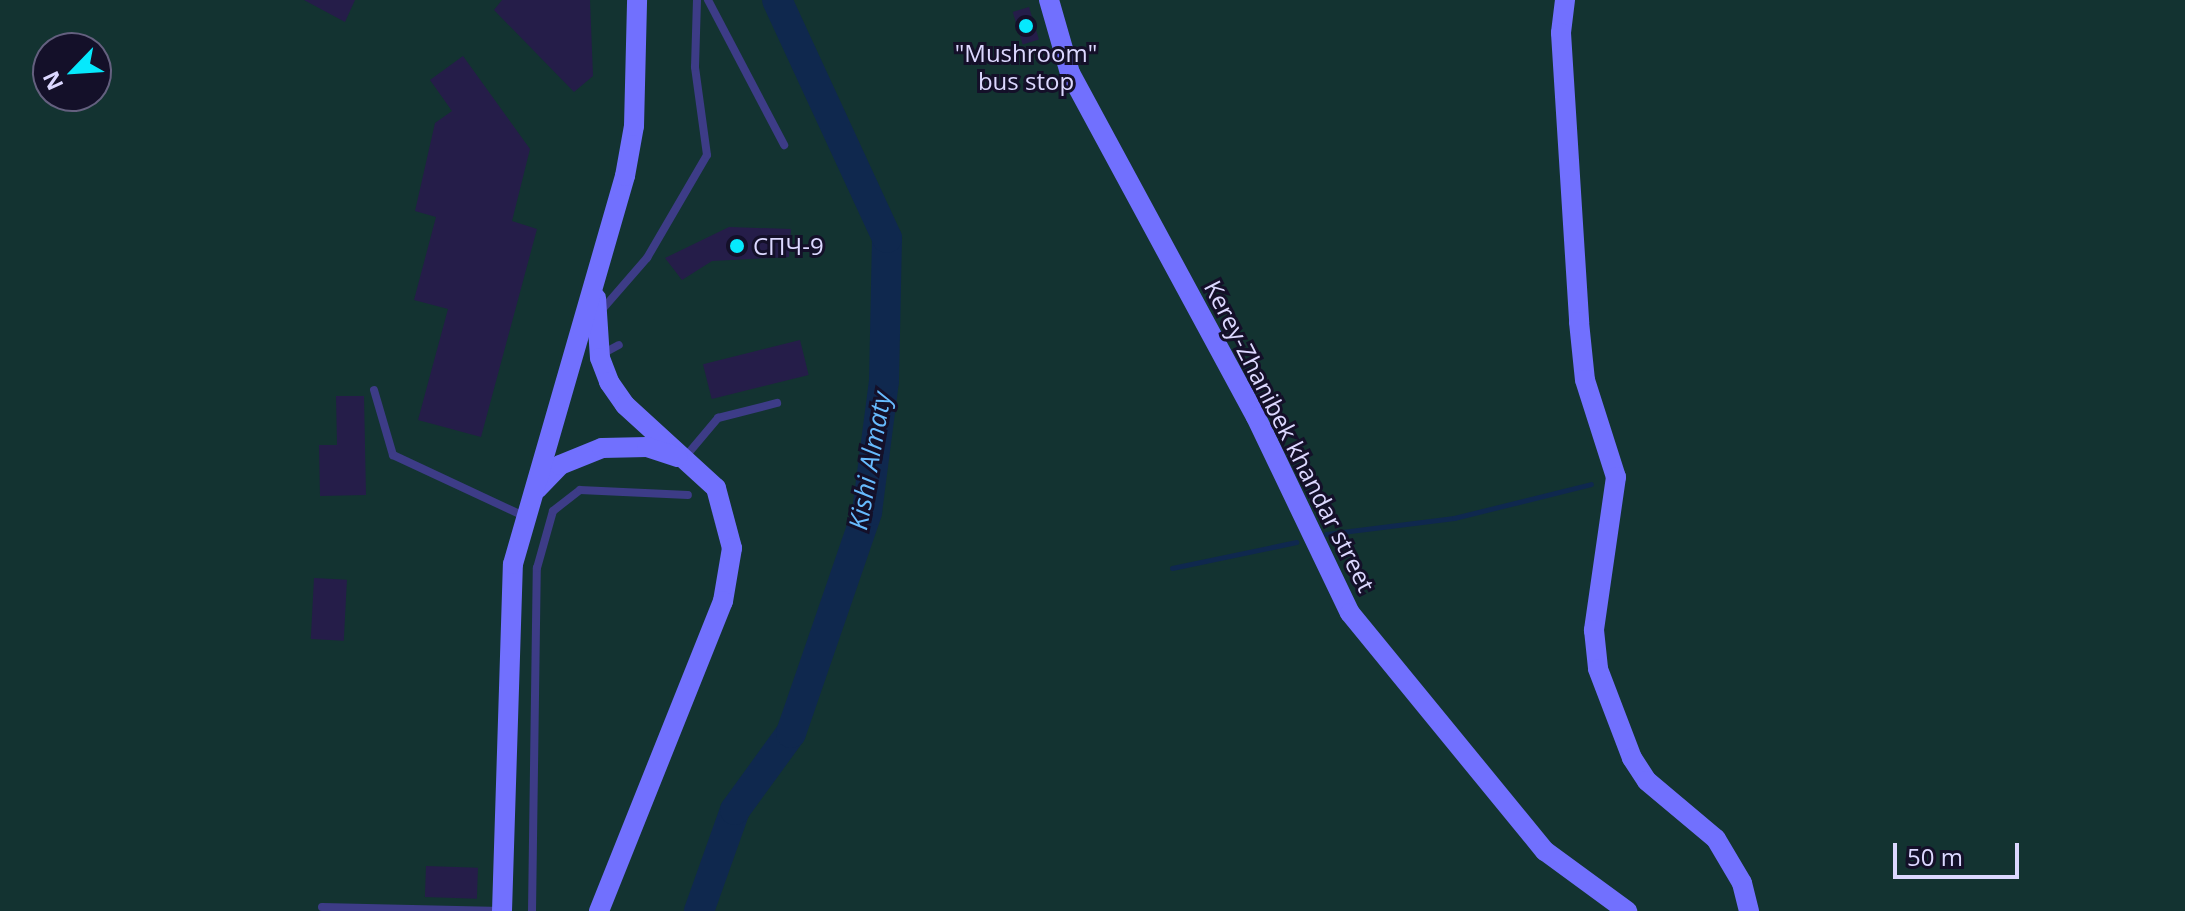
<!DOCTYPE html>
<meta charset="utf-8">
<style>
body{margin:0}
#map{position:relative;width:2185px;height:911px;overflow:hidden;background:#141029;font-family:"Open Sans",sans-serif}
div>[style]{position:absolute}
.green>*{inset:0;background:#133331}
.stream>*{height:5px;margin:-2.5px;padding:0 2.5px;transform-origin:2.5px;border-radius:2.5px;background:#0f284e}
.river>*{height:30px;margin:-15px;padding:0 15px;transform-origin:15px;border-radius:15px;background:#0f284e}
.building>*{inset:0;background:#251d49;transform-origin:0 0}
.lane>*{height:8px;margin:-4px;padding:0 4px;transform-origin:4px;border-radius:4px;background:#3d3c87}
.secondary>*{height:20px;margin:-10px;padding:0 10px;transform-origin:10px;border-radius:10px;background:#7170fe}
.dots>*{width:22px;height:22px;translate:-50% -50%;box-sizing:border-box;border:4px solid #141029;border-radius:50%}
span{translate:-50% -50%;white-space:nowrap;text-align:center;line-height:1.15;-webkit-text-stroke:6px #141029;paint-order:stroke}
.poi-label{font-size:24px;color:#dcd8ff}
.left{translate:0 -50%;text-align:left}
.street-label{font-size:24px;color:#dcd8ff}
.water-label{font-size:26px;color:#67bbfe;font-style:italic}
.north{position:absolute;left:32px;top:32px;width:80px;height:80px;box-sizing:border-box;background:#141029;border:2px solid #64607f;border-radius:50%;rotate:245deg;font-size:22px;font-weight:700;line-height:32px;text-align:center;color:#dcd8ff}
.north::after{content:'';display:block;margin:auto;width:28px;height:36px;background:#06e9fd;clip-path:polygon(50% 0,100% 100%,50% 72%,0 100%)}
.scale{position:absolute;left:1893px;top:843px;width:126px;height:36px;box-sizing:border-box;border:4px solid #dcd8ff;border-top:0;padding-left:10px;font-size:24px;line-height:28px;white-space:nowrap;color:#dcd8ff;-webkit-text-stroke:6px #141029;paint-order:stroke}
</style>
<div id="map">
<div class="green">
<i style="clip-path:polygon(evenodd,0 0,2185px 0,2185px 911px,0 911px,0 0,48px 48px,96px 48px,96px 96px,48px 96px,48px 48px)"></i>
</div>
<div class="stream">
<i style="left:1326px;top:534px;width:129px;rotate:-7.1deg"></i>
<i style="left:1454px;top:518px;width:141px;rotate:-13.9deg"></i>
<i style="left:1172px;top:568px;width:127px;rotate:-11.8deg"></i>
</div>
<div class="river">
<i style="left:699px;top:911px;width:107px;rotate:-70.4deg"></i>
<i style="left:735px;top:810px;width:95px;rotate:-54deg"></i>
<i style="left:791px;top:733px;width:234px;rotate:-71deg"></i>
<i style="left:867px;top:512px;width:132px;rotate:-82.6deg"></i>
<i style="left:884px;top:381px;width:143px;rotate:-88.8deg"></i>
<i style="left:887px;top:238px;width:262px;rotate:-114.8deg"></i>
</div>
<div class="building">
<i style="clip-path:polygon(304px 0,355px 0,345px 22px)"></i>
<i style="clip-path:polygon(502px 0,590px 0,593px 76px,574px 92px,494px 10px)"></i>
<i style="left:1029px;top:7px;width:34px;height:17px;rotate:73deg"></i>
<i style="clip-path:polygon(463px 56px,530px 149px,512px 221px,537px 229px,481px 437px,418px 420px,448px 309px,414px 300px,436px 217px,415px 211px,435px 123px,452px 111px,430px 80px)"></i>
<i style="clip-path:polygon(729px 227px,791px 229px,789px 257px,712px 261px,682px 280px,665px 258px)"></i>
<i style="left:800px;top:340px;width:36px;height:100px;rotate:76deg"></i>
<i style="clip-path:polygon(336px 396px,364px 396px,366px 495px,320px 496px,319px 445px,337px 445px)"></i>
<i style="left:314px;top:578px;width:33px;height:61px;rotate:3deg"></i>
<i style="left:426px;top:866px;width:52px;height:31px;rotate:2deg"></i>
</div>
<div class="lane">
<i style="left:708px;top:0;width:164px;rotate:62.3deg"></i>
<i style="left:600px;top:312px;width:72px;rotate:-49deg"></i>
<i style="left:647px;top:258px;width:119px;rotate:-59.8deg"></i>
<i style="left:707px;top:155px;width:89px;rotate:-97.8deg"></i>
<i style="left:695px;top:67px;width:67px;rotate:-88.3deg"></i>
<i style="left:602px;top:354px;width:19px;rotate:-28deg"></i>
<i style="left:374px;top:390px;width:68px;rotate:73.7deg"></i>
<i style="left:393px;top:455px;width:145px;rotate:25deg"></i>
<i style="left:686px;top:456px;width:50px;rotate:-49.9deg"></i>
<i style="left:718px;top:418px;width:61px;rotate:-14.3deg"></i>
<i style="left:322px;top:907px;width:180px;rotate:1.3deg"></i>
<i style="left:532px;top:911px;width:343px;rotate:-89.2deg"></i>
<i style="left:537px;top:568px;width:59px;rotate:-74.3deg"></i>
<i style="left:553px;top:511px;width:34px;rotate:-38deg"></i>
<i style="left:580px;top:490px;width:108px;rotate:2.7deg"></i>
</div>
<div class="secondary">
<i style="left:1049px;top:0;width:76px;rotate:74deg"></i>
<i style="left:1070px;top:73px;width:391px;rotate:61.6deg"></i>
<i style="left:1256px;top:417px;width:217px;rotate:64.4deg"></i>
<i style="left:1350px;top:613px;width:308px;rotate:50.7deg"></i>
<i style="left:1545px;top:851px;width:102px;rotate:36.2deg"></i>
<i style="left:1565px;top:0;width:33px;rotate:97deg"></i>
<i style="left:1561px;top:33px;width:290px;rotate:86.4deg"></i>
<i style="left:1579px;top:322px;width:58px;rotate:84.1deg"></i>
<i style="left:1585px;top:380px;width:102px;rotate:72.3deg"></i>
<i style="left:1616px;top:477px;width:155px;rotate:98.2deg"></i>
<i style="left:1594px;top:630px;width:39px;rotate:84deg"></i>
<i style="left:1598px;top:669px;width:95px;rotate:69.1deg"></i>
<i style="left:1632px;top:758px;width:27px;rotate:57deg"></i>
<i style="left:1647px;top:781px;width:90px;rotate:40deg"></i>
<i style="left:1716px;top:839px;width:51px;rotate:59.4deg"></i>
<i style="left:1742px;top:883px;width:29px;rotate:76deg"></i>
<i style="left:596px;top:298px;width:60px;rotate:86.2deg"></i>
<i style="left:600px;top:358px;width:26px;rotate:69deg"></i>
<i style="left:609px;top:382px;width:28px;rotate:55deg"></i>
<i style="left:625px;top:405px;width:123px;rotate:42.4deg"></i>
<i style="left:716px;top:488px;width:62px;rotate:75.1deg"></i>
<i style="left:732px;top:548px;width:54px;rotate:99.6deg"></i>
<i style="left:723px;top:601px;width:334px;rotate:111.8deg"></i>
<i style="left:537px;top:489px;width:33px;rotate:-46deg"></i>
<i style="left:560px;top:465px;width:45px;rotate:-22deg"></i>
<i style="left:602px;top:448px;width:45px;rotate:-1.3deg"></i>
<i style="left:647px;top:447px;width:32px;rotate:18deg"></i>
<i style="left:502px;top:911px;width:347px;rotate:-88.2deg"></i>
<i style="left:513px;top:564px;width:404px;rotate:-73.9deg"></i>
<i style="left:625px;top:176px;width:51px;rotate:-79.8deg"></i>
<i style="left:634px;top:126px;width:126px;rotate:-88.6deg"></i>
</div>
<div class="dots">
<i style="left:1026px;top:26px;background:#06e9fd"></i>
<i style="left:737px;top:246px;background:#06e9fd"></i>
</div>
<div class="poi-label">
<span style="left:1026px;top:67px">"Mushroom"<br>bus stop</span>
<span class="left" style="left:753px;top:246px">СПЧ-9</span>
</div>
<div class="street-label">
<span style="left:1290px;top:436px;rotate:63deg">Kerey-Zhanibek khandar street</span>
</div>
<div class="water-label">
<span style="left:870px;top:461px;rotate:-80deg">Kіshі Almaty</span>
</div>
<div class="north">N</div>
<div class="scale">50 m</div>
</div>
